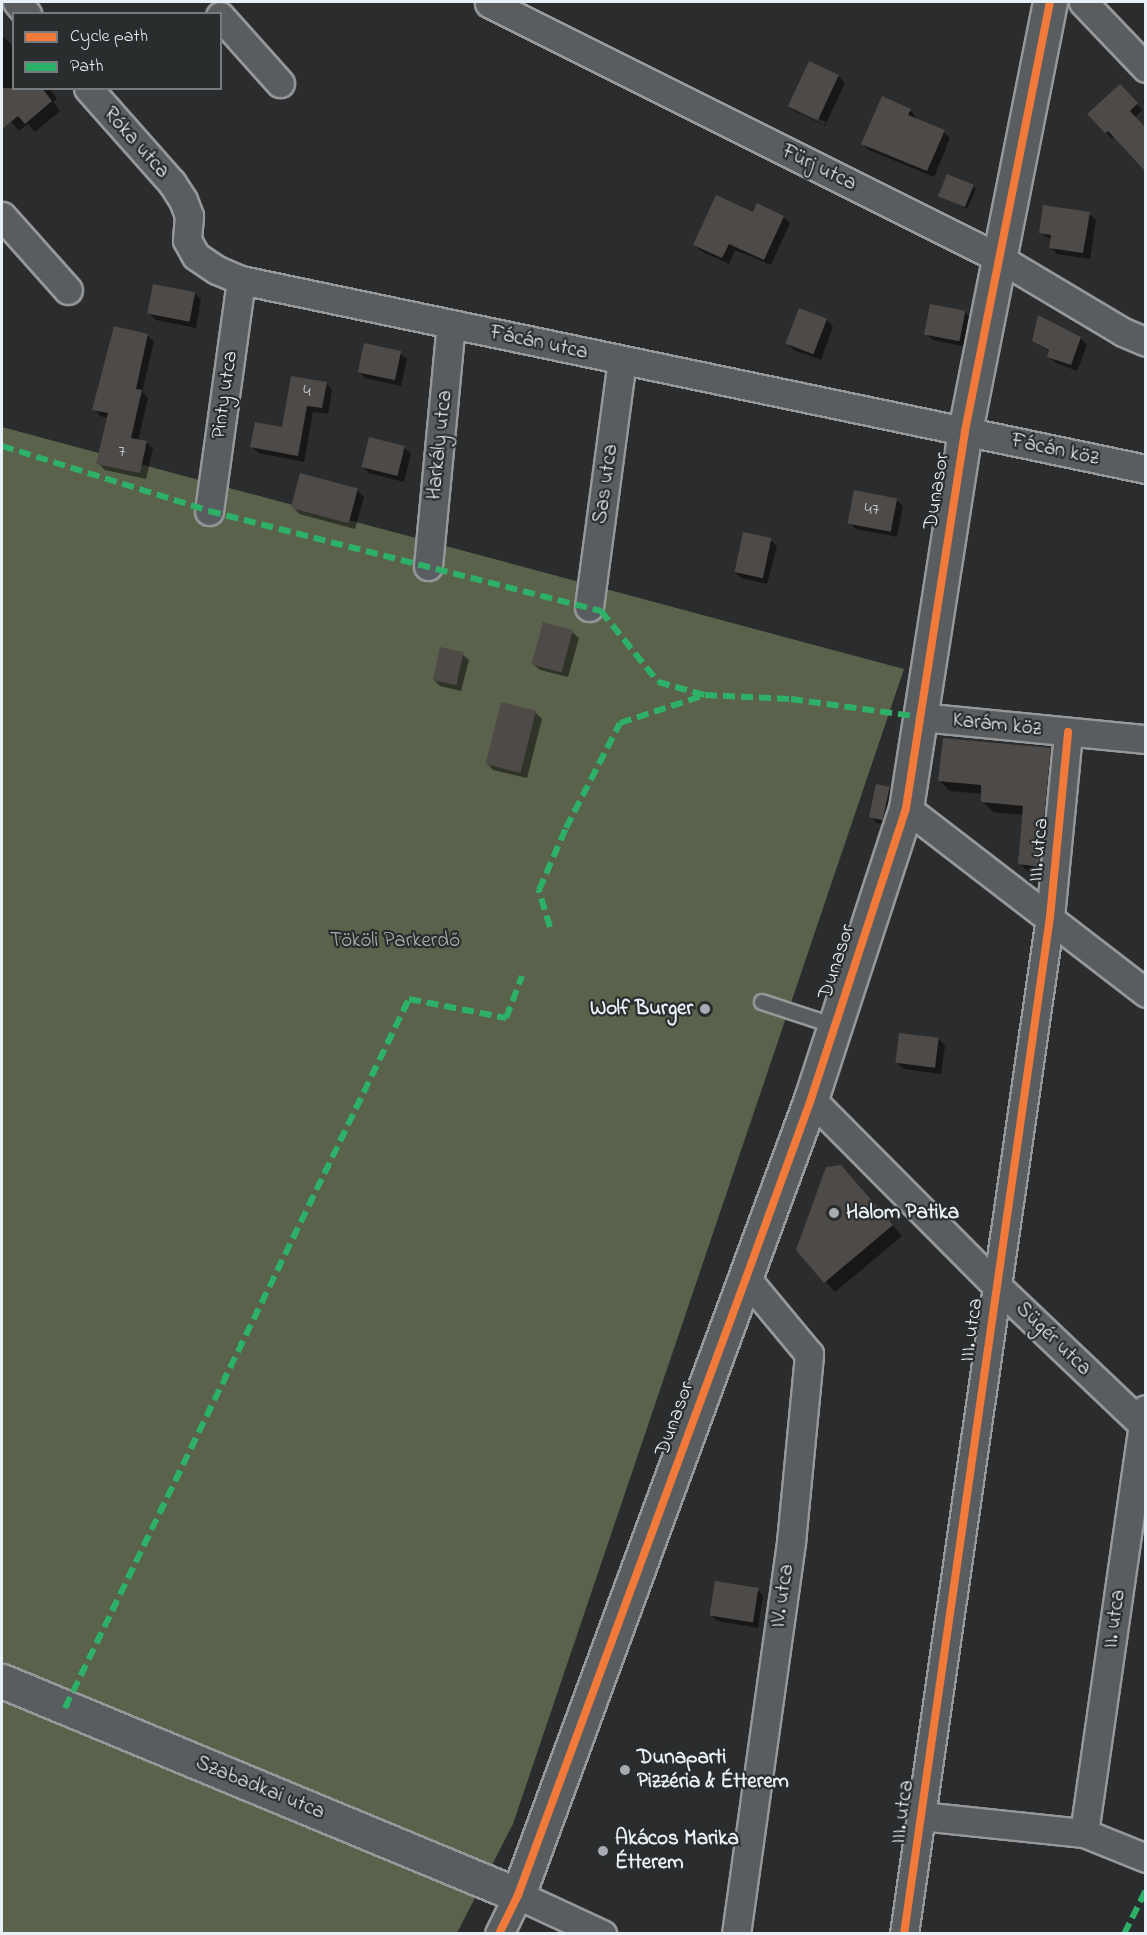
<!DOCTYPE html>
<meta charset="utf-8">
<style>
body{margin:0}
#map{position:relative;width:1147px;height:1935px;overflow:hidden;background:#2b2c2d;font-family:"Indie Flower",sans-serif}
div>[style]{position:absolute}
.green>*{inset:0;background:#5b624b}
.shadow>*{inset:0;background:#0007;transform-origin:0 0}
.building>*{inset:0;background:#4d4a48;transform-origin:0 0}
.roads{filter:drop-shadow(2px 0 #96989a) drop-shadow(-2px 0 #96989a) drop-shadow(0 2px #96989a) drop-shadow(0 -2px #96989a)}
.lane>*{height:14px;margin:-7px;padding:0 7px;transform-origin:7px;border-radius:7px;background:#5a5d60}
.street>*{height:27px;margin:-13.5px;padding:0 13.5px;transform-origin:13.5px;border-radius:13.5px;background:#5a5d60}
.secondary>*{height:33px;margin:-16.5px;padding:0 16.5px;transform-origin:16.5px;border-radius:16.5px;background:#5a5d60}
.quiet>*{height:6px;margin-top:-3px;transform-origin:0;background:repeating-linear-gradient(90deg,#2db169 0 12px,transparent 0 18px)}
.cycleway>*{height:8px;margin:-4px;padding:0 4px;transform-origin:4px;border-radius:4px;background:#f17a3a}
.dots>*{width:16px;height:16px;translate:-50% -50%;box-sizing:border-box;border:3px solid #2a2d2e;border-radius:50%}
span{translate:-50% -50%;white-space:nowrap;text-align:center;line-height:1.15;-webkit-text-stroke:4.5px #2a2d2e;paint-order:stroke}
.number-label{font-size:18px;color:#c1c7cc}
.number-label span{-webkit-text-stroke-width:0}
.street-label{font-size:21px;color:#e8f1f8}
.park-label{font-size:21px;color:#acb4ac}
.poi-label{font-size:21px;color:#e8f1f8;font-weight:700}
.right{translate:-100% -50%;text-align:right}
.left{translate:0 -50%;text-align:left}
.frame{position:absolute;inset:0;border:3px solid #e8f1f8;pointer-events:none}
.legend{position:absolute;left:12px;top:12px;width:210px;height:78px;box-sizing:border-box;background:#2a2d2e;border:2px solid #767b7f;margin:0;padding:8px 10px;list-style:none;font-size:18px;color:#e8f1f8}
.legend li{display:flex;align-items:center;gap:12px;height:30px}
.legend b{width:30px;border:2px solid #767b7f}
</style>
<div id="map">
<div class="green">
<i style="clip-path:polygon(2px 427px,904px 669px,513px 1824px,457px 1933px,2px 1933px)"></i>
</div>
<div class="shadow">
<i style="clip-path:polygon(4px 37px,14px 47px,14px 88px,49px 88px,57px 99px,53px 102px,60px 111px,35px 132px,28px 124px,19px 131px,2px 111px,2px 39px)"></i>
<i style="clip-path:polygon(evenodd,838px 76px,845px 83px,825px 126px,796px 112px,790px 106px,838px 76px,796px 108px,826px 122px,824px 125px,796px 111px,796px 108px)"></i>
<i style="left:1120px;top:86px;width:33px;height:42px;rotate:47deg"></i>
<i style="clip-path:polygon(910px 110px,916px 117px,915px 119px,944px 132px,950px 138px,934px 177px,869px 150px,863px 144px)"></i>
<i style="clip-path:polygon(973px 186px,976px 189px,967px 209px,940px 195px)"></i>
<i style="clip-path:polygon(754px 214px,783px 217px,790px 223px,771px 265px,735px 250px,729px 264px,701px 251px,694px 244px)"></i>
<i style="clip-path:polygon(1089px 214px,1096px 220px,1090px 259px,1057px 254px,1050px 247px,1051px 240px,1040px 232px)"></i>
<i style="clip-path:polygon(195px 293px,201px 300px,196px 328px,156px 320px,149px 313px)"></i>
<i style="clip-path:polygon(965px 312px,971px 319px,966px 347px,933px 340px,926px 334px)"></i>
<i style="clip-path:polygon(827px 320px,833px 327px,821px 360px,794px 350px,788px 344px)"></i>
<i style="clip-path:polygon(115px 328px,148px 336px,154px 342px,142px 392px,148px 398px,138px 441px,146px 442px,153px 449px,146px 479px,105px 470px,98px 463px,108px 418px,100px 416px,94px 409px)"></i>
<i style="clip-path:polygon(1080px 338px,1087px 345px,1077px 371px,1056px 363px,1049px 357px,1050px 352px,1033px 341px)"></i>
<i style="clip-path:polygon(400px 353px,407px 359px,401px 386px,365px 378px,359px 371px)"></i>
<i style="clip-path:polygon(326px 383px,332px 390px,328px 414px,313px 412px,304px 462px,259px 453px,252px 447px,284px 428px)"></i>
<i style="clip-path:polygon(404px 447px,411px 454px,404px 482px,369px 473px,363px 467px)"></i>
<i style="clip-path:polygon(357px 490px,364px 497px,355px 529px,299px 514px,293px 507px)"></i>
<i style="clip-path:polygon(896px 499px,903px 506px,897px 537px,856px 529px,849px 522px)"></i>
<i style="clip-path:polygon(770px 540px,777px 546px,767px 584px,742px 578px,735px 572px)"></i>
<i style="clip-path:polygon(572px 632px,579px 638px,568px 677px,540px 670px,533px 664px)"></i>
<i style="clip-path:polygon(462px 654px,469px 660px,461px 691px,440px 686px,434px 680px)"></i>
<i style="clip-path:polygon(535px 712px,542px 719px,527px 778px,493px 770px,487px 763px)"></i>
<i style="clip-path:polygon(1050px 750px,1060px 760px,1049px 877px,1030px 874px,1020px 863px,1024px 815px,993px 812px,983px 802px,983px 794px,950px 791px,940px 781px)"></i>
<i style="clip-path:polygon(890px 788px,896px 795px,889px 825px,877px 823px,871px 816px)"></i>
<i style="clip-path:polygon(939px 1039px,945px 1046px,941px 1074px,904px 1069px,897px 1063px)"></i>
<i style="clip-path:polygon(851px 1177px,902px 1236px,835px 1292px,798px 1250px)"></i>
<i style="clip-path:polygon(757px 1589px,763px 1596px,758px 1628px,717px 1621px,711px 1615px)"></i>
</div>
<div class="building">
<i style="left:809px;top:61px;width:33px;height:50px;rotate:25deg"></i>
<i style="clip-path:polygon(1120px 84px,1138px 103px,1130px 111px,1146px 128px,1146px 172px,1108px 131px,1105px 133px,1087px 114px)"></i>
<i style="clip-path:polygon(2px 88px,42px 88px,52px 101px,25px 124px,18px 116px,2px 129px)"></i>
<i style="clip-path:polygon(882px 96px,911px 109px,908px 115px,945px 130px,927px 171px,861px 144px)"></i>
<i style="left:947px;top:174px;width:29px;height:24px;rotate:22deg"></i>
<i style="clip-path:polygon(716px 195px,753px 212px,757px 203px,784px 216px,764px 260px,729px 244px,722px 258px,693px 245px)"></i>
<i style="clip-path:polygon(1043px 205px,1090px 212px,1083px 253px,1049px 248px,1051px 235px,1039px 233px)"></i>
<i style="left:153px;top:284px;width:43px;height:30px;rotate:11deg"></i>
<i style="left:930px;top:304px;width:36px;height:31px;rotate:11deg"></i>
<i style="left:799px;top:308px;width:30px;height:38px;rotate:21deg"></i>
<i style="clip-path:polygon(1038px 315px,1081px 337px,1071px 365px,1047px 357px,1049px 350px,1032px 341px)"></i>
<i style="clip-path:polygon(114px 326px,148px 334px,136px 389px,142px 390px,131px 438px,147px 441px,140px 473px,96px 464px,108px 413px,92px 410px)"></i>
<i style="left:364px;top:343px;width:38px;height:30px;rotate:12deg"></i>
<i style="clip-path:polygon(291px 376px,327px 382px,322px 408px,307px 406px,298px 456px,250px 447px,255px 422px,282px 427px)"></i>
<i style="left:369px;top:437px;width:37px;height:31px;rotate:14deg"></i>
<i style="left:300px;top:473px;width:60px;height:36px;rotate:15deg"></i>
<i style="left:854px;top:490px;width:44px;height:34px;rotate:11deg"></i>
<i style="left:743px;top:532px;width:29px;height:41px;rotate:12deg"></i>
<i style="left:543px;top:622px;width:31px;height:44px;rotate:15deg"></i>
<i style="left:440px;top:647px;width:24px;height:34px;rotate:12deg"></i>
<i style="left:501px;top:702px;width:36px;height:64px;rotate:14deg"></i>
<i style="clip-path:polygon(943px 738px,1051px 748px,1039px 867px,1018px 864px,1023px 806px,981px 802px,981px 785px,938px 781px)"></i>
<i style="left:876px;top:784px;width:14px;height:34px;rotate:12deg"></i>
<i style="left:899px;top:1033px;width:40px;height:30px;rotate:7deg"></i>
<i style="clip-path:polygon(841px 1165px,893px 1225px,824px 1283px,796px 1250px,826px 1167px)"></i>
<i style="left:715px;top:1581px;width:44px;height:35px;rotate:9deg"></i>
</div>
<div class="roads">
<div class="lane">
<i style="left:762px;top:1002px;width:77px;rotate:18.2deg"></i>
</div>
<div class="street">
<i style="left:17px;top:2px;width:16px;rotate:50deg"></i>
<i style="left:1083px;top:2px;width:91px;rotate:46.3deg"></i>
<i style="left:489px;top:3px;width:570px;rotate:26.57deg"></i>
<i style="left:999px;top:258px;width:144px;rotate:30.8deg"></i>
<i style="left:1123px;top:332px;width:25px;rotate:23deg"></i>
<i style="left:220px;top:16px;width:90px;rotate:48.2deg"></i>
<i style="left:88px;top:88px;width:127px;rotate:48.5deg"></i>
<i style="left:172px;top:183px;width:20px;rotate:57deg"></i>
<i style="left:183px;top:200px;width:17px;rotate:69deg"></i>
<i style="left:189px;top:216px;width:24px;rotate:95deg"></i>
<i style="left:187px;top:240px;width:18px;rotate:61deg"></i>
<i style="left:196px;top:256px;width:25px;rotate:34deg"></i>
<i style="left:217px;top:270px;width:26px;rotate:23deg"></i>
<i style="left:241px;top:280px;width:925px;rotate:11.8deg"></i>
<i style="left:2px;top:216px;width:99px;rotate:48.3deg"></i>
<i style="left:209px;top:511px;width:233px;rotate:-82.1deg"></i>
<i style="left:428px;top:566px;width:243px;rotate:-84.6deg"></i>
<i style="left:589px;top:607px;width:248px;rotate:-82.4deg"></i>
<i style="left:920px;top:717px;width:227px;rotate:5.6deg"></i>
<i style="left:906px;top:808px;width:303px;rotate:37.6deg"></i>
<i style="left:811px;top:1099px;width:262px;rotate:45.2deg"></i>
<i style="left:996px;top:1285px;width:203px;rotate:43.6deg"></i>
<i style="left:921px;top:1816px;width:164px;rotate:6deg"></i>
<i style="left:1084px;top:1833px;width:67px;rotate:22deg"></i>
<i style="left:1084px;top:1833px;width:428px;rotate:-81.8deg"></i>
<i style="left:499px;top:1934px;width:43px;rotate:-64deg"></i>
<i style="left:518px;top:1895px;width:93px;rotate:24.9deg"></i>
<i style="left:736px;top:1934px;width:396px;rotate:-82deg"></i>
<i style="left:791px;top:1542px;width:189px;rotate:-84.5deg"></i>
<i style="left:809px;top:1354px;width:99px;rotate:-129.7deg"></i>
<i style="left:904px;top:1934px;width:1027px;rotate:-81.83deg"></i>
<i style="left:1050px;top:917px;width:186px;rotate:-84.4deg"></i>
</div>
<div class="secondary">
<i style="left:2px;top:1681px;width:559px;rotate:22.53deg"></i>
<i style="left:518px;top:1895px;width:848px;rotate:-69.79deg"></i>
<i style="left:811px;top:1099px;width:306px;rotate:-71.9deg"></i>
<i style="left:906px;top:808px;width:382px;rotate:-81.1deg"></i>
<i style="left:965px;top:431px;width:437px;rotate:-78.8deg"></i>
</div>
</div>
<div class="quiet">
<i style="left:2px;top:446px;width:217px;rotate:17.4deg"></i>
<i style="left:209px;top:511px;width:405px;rotate:14.3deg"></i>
<i style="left:601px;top:611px;width:91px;rotate:51.2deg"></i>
<i style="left:658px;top:682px;width:49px;rotate:15.5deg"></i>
<i style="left:550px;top:927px;width:39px;rotate:-107deg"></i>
<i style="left:539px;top:890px;width:68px;rotate:-66.5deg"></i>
<i style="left:566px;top:828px;width:118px;rotate:-62.8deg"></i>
<i style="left:620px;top:723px;width:89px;rotate:-18.2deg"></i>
<i style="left:705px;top:695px;width:86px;rotate:2.7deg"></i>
<i style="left:791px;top:699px;width:130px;rotate:7.9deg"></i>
<i style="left:65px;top:1708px;width:788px;rotate:-64.12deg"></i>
<i style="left:409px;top:999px;width:99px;rotate:11.1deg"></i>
<i style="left:506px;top:1018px;width:45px;rotate:-69.1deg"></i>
<i style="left:1124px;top:1934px;width:49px;rotate:-63.4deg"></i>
</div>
<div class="cycleway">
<i style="left:499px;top:1934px;width:43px;rotate:-64deg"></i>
<i style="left:518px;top:1895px;width:658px;rotate:-69.72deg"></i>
<i style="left:746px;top:1278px;width:190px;rotate:-70deg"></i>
<i style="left:811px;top:1099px;width:306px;rotate:-71.9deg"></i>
<i style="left:906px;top:808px;width:382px;rotate:-81.1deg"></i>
<i style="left:965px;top:431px;width:437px;rotate:-78.8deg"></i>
<i style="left:904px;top:1934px;width:1027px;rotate:-81.83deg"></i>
<i style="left:1050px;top:917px;width:186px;rotate:-84.4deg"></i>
</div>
<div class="dots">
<i style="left:705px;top:1009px;background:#a6acb1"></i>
<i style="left:834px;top:1213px;background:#a6acb1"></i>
<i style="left:625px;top:1770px;background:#a6acb1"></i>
<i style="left:603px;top:1851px;background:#a6acb1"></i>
</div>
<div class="number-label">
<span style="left:307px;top:392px">4</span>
<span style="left:122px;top:452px">7</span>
<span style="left:872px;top:510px">47</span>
</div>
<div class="street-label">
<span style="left:136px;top:143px;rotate:48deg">Róka utca</span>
<span style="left:819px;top:168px;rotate:26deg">Fürj utca</span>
<span style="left:539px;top:343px;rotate:12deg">Fácán utca</span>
<span style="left:225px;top:395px;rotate:-82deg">Pinty utca</span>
<span style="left:440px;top:445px;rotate:-84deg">Harkály utca</span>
<span style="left:1055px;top:450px;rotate:12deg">Fácán köz</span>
<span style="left:606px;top:484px;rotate:-82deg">Sas utca</span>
<span style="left:937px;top:491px;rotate:-81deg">Dunasor</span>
<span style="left:997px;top:725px;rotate:6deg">Karám köz</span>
<span style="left:1039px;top:850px;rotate:-85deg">III. utca</span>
<span style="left:837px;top:962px;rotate:-72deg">Dunasor</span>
<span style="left:972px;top:1330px;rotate:-82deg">III. utca</span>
<span style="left:1053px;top:1339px;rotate:44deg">Sügér utca</span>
<span style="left:675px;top:1419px;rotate:-70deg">Dunasor</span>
<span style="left:783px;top:1596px;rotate:-82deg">IV. utca</span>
<span style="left:1115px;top:1619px;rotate:-82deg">II. utca</span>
<span style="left:260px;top:1788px;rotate:22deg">Szabadkai utca</span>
<span style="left:903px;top:1812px;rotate:-82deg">III. utca</span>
</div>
<div class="park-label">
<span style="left:395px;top:941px">Tököli Parkerdő</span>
</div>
<div class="poi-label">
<span class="right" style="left:693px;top:1009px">Wolf Burger</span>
<span class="left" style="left:846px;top:1213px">Halom Patika</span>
<span class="left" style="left:637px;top:1770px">Dunaparti<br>Pizzéria &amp; Étterem</span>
<span class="left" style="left:615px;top:1851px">Akácos Marika<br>Étterem</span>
</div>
<div class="frame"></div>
<ul class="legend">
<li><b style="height:8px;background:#f17a3a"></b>Cycle path</li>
<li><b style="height:8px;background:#2db169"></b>Path</li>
</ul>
</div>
